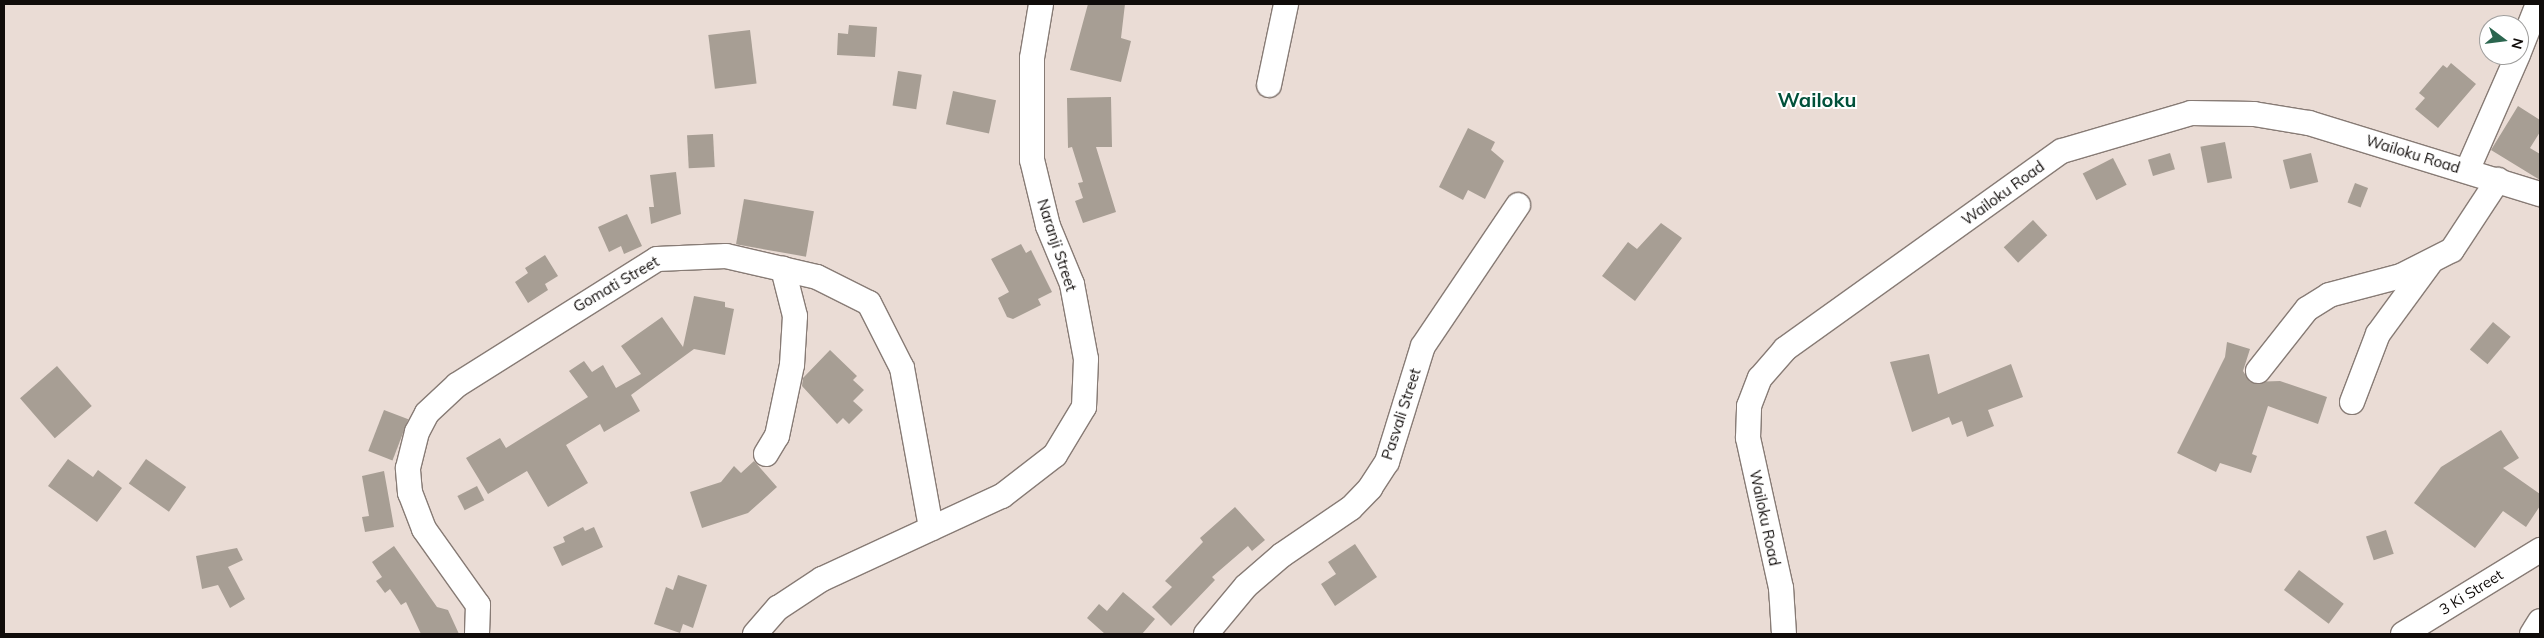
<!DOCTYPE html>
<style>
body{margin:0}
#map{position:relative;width:2544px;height:638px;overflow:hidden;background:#eadcd5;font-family:Mulish,sans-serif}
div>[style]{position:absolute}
.building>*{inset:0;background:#a79e94;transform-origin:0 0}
.roads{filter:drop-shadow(1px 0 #877b75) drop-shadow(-1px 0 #877b75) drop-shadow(0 1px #877b75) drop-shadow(0 -1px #877b75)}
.minor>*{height:24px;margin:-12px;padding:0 12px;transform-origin:12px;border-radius:12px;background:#fff}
span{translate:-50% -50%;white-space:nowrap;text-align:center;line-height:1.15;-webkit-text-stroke:4px #fff;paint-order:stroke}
.street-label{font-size:15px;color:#100c0a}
.district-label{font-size:20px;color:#01513a;font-weight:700}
.frame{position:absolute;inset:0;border:5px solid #100c0a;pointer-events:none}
.north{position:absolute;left:2479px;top:15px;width:50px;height:50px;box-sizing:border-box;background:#fff;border:1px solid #9f9e9d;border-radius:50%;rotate:105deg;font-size:14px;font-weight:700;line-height:20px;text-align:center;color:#100c0a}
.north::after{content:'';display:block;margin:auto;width:18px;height:22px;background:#2b664f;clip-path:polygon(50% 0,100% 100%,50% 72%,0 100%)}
</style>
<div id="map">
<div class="building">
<i style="clip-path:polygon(1088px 4px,1125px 4px,1121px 38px,1131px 41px,1121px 82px,1070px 70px)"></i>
<i style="clip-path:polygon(849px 25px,877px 27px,875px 57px,837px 55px,838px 33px,848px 34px)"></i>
<i style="left:750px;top:30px;width:54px;height:42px;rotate:83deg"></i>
<i style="clip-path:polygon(2451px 63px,2476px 84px,2438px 128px,2415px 109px,2425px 98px,2419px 93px,2443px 65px,2447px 68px)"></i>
<i style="left:898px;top:71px;width:24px;height:35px;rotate:9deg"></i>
<i style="left:953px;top:91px;width:44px;height:34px;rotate:12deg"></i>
<i style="clip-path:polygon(1111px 97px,1112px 147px,1096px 147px,1116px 212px,1083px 223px,1075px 201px,1083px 198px,1078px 183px,1083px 182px,1072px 147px,1068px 148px,1067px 98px)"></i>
<i style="clip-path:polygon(2518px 106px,2540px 120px,2540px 132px,2530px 148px,2540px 154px,2540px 180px,2491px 150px)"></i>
<i style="clip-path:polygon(1468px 128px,1495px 142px,1491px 150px,1504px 161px,1485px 199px,1468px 190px,1463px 200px,1439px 187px)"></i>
<i style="left:713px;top:134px;width:33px;height:26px;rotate:87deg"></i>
<i style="left:2225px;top:142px;width:37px;height:25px;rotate:79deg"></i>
<i style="left:2170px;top:153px;width:17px;height:23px;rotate:73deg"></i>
<i style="left:2311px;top:153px;width:30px;height:29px;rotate:76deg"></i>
<i style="left:2113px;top:158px;width:30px;height:34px;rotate:63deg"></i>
<i style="clip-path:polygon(676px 172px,681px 214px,651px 224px,649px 207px,654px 207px,650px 175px)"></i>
<i style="left:2355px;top:183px;width:14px;height:21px;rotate:21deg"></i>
<i style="left:744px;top:199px;width:71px;height:46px;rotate:10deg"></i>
<i style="clip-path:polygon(627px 214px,642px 246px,624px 254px,621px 246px,609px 252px,598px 227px)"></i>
<i style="left:2033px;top:220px;width:21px;height:40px;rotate:47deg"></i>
<i style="clip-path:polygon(1661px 223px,1682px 238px,1635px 301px,1602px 276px,1628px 242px,1637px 249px)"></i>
<i style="clip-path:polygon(1021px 244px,1026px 253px,1031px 250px,1052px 292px,1038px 299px,1041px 305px,1013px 319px,1007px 317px,998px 298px,1009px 292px,991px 259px)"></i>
<i style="clip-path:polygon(545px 255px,558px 276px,545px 284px,548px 290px,528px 303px,515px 282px,528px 273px,525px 268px)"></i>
<i style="clip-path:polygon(694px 296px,725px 302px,725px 307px,734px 309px,725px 355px,694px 349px,631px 395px,640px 411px,604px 432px,600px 424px,566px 445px,588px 483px,548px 507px,527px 471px,488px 494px,466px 458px,500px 438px,506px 448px,588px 397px,569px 371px,584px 361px,592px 372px,603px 365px,616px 388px,641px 374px,621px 346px,662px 317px,683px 347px)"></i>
<i style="left:2493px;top:322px;width:23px;height:36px;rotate:40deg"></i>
<i style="clip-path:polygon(2227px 342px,2250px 349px,2243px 371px,2250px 382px,2280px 381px,2327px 397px,2318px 424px,2268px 406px,2252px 454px,2257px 456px,2251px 473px,2220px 463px,2216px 472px,2177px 453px,2225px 357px)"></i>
<i style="clip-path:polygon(830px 350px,857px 376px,853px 380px,864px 390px,853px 401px,863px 410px,849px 424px,843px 418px,837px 424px,802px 386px,803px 378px)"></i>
<i style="clip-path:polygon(1929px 354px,1938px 394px,2011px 364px,2023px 397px,1988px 410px,1994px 426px,1967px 437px,1962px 421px,1952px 425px,1949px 417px,1912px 432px,1890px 362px)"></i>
<i style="left:57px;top:366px;width:53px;height:49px;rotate:49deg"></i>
<i style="left:384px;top:410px;width:26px;height:44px;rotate:21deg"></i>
<i style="clip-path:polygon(2501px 430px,2519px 458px,2503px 468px,2540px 494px,2540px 506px,2526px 527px,2503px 511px,2475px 548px,2414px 503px,2441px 467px)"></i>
<i style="clip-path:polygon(68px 459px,93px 477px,98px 470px,122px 488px,97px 522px,48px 486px)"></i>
<i style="left:146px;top:459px;width:49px;height:30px;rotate:35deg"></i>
<i style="clip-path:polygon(754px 461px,777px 487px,748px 513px,702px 528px,690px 492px,721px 482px,734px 466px,741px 473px)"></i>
<i style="clip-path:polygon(384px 471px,394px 527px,365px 532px,362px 517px,369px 516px,362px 476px)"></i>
<i style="left:477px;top:486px;width:16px;height:22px;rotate:63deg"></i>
<i style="clip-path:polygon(1235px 507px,1265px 540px,1252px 551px,1248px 546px,1212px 577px,1215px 580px,1171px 626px,1152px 607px,1172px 587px,1165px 581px,1203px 542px,1200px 538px)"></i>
<i style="clip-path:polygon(583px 527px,585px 531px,594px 527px,603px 547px,562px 566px,553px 547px,565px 542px,563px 537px)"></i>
<i style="left:2386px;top:530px;width:25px;height:21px;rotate:72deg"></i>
<i style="clip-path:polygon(1355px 544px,1377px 577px,1335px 606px,1321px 584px,1336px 574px,1328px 562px)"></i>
<i style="clip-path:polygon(394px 546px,437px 607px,448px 610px,459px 634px,421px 634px,406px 602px,401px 605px,390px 589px,385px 593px,376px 581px,382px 577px,372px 562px)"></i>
<i style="clip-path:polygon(237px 548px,243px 560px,228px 567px,245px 599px,230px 608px,218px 585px,202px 589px,196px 556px)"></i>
<i style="left:2299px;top:570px;width:56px;height:25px;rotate:37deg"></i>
<i style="clip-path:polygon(678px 575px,707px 585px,693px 628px,683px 624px,680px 633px,654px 624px,666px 587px,673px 590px)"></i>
<i style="clip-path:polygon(1123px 592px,1155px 619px,1142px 634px,1105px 634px,1087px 618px,1099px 604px,1107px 611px)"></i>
</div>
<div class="roads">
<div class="minor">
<i style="left:2519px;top:52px;width:52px;rotate:-68.4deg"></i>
<i style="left:1269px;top:85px;width:83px;rotate:-78.1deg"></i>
<i style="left:2467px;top:171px;width:127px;rotate:-66.3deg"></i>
<i style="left:2258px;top:371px;width:79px;rotate:-51.7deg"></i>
<i style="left:2307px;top:309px;width:26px;rotate:-32deg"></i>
<i style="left:2329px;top:295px;width:74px;rotate:-14.8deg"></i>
<i style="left:2401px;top:276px;width:57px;rotate:-27deg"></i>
<i style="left:2452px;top:250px;width:84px;rotate:-56.7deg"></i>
<i style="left:2352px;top:402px;width:73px;rotate:-69.1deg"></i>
<i style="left:2378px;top:334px;width:88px;rotate:-53.8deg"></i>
<i style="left:766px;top:454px;width:21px;rotate:-59deg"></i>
<i style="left:777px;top:436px;width:73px;rotate:-78.1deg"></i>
<i style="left:792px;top:365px;width:49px;rotate:-86.5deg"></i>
<i style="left:795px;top:316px;width:49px;rotate:-104.3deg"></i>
<i style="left:477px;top:634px;width:29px;rotate:-88deg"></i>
<i style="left:478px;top:605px;width:93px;rotate:-125.4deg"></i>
<i style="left:424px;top:529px;width:39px;rotate:-111deg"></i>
<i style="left:410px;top:493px;width:25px;rotate:-95deg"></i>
<i style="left:408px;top:468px;width:37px;rotate:-76deg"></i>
<i style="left:417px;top:432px;width:21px;rotate:-62deg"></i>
<i style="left:427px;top:413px;width:41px;rotate:-43deg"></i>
<i style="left:457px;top:385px;width:236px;rotate:-32.2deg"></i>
<i style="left:657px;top:259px;width:69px;rotate:-2.5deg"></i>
<i style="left:726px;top:256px;width:93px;rotate:13deg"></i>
<i style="left:817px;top:277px;width:58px;rotate:26.6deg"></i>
<i style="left:869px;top:303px;width:73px;rotate:63.1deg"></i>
<i style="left:902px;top:368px;width:163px;rotate:79.7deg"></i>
<i style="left:755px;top:634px;width:35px;rotate:-49deg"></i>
<i style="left:778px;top:608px;width:53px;rotate:-33.4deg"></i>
<i style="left:822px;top:579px;width:198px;rotate:-24.8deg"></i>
<i style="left:1002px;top:496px;width:67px;rotate:-37.7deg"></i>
<i style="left:1055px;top:455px;width:56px;rotate:-58.9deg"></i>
<i style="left:1084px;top:407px;width:48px;rotate:-87.6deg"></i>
<i style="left:1086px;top:359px;width:76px;rotate:-100.6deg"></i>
<i style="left:1072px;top:284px;width:63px;rotate:-112.5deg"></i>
<i style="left:1048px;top:226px;width:68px;rotate:-103.6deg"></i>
<i style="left:1032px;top:160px;width:102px;rotate:-90deg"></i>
<i style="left:1032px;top:58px;width:55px;rotate:-80.5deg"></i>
<i style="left:1206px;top:634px;width:62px;rotate:-50.2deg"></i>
<i style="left:1246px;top:586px;width:48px;rotate:-40.7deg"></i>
<i style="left:1282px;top:555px;width:83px;rotate:-34.3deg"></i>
<i style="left:1351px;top:508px;width:28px;rotate:-46deg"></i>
<i style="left:1370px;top:488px;width:31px;rotate:-57deg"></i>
<i style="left:1387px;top:462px;width:121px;rotate:-72.8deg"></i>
<i style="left:1423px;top:346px;width:170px;rotate:-56deg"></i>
<i style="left:1784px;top:634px;width:46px;rotate:-93.7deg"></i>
<i style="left:1781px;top:588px;width:154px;rotate:-102.4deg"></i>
<i style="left:1748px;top:438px;width:32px;rotate:-88deg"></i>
<i style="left:1749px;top:406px;width:30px;rotate:-69deg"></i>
<i style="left:1760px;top:378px;width:38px;rotate:-49deg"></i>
<i style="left:1785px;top:349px;width:340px;rotate:-35.6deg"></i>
<i style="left:2062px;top:151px;width:134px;rotate:-16.4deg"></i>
<i style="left:2191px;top:113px;width:63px;rotate:0.9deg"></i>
<i style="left:2254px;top:114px;width:56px;rotate:9.3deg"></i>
<i style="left:2309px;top:123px;width:242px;rotate:17.1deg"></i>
<i style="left:2403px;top:634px;width:161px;rotate:-31.5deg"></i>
<i style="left:2532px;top:634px;width:15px;rotate:-58deg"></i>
</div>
</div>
<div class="street-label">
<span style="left:2413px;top:154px;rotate:17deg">Wailoku Road</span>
<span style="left:2003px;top:193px;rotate:-36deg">Wailoku Road</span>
<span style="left:1057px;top:245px;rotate:72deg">Naranji Street</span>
<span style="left:616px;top:284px;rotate:-30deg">Gomati Street</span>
<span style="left:1401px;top:414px;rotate:-72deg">Pasvali Street</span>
<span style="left:1765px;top:518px;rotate:78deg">Wailoku Road</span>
<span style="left:2471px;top:592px;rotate:-32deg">3 Ki Street</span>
</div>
<div class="district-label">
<span style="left:1817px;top:99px">Wailoku</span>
</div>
<div class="frame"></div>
<div class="north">N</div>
</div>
